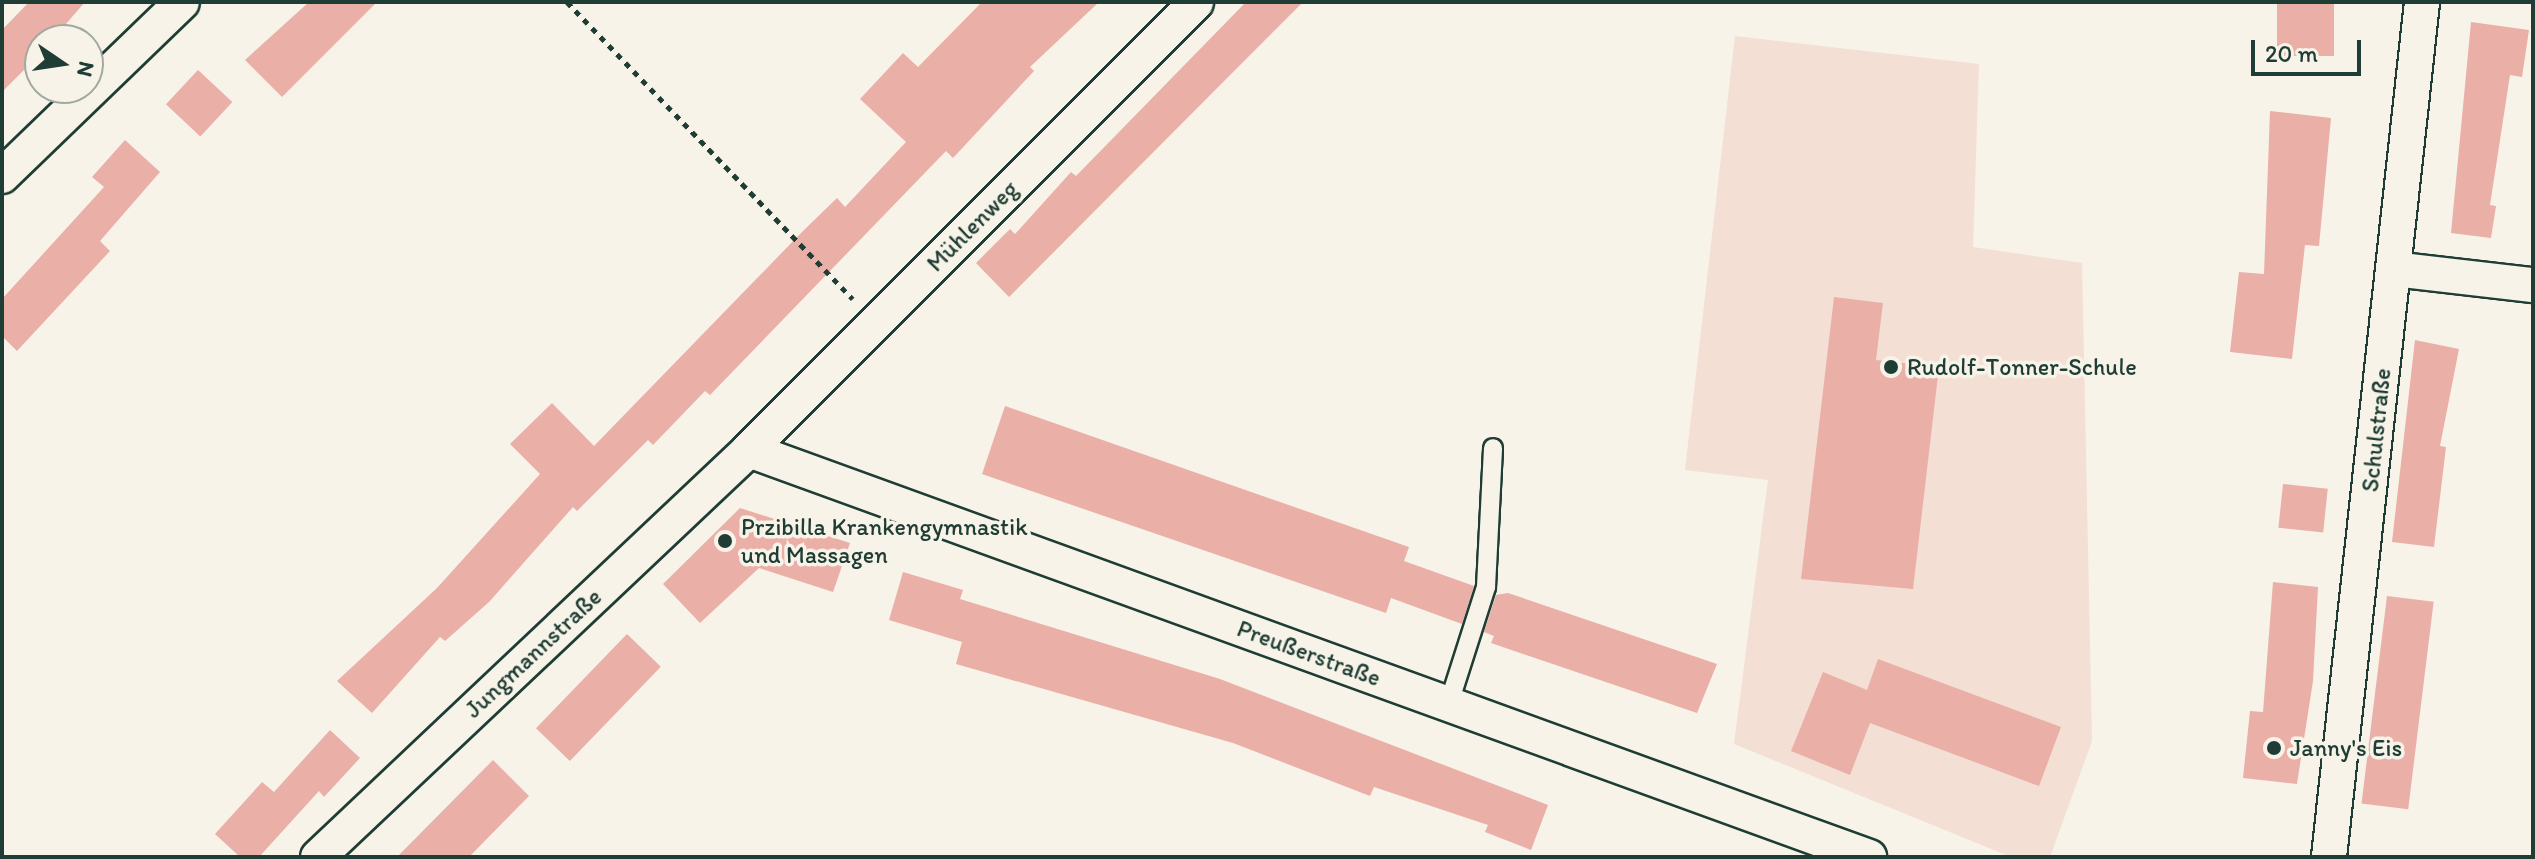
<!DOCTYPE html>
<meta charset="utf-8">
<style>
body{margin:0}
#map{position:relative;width:2535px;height:859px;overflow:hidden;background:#f7f3e8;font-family:Itim,sans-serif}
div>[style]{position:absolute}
.built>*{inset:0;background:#f3dfd4}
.building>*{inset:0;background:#eaafa7;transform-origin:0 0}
.path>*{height:5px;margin-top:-2.5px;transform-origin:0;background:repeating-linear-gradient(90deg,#1f3d34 0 6px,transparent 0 12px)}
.roads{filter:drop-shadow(2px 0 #1f3d34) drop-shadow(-2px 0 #1f3d34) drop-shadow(0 2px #1f3d34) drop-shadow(0 -2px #1f3d34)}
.service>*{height:18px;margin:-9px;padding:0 9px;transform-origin:9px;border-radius:9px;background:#f7f3e8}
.minor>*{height:34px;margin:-17px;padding:0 17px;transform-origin:17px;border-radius:17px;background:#f7f3e8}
.dots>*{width:22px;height:22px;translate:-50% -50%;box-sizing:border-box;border:4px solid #f7f3e8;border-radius:50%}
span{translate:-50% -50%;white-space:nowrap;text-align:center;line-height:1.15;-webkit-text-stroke:7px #f7f3e8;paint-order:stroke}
.street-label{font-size:24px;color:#1f3d34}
.poi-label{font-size:24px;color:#1f3d34}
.left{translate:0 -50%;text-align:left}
.frame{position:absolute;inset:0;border:4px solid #1f3d34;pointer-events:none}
.north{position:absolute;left:24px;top:24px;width:80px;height:80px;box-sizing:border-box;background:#f7f3e8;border:2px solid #a1aaa0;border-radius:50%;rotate:103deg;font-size:22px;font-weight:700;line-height:32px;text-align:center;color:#1f3d34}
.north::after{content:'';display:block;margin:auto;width:28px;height:36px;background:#1f3d34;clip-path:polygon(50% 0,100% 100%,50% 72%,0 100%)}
.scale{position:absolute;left:2251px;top:40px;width:110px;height:36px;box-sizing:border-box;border:4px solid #1f3d34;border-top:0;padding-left:10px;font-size:24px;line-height:28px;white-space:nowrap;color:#1f3d34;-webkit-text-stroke:6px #f7f3e8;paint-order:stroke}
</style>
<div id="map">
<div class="built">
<i style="clip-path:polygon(1735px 36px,1979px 64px,1973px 247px,2082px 263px,2092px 741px,2050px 857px,2011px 857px,1734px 744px,1768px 480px,1685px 470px)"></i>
</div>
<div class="building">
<i style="clip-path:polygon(29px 2px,85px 2px,52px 40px,40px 40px,40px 54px,2px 92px,2px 30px)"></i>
<i style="clip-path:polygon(309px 2px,377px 2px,282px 97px,245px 60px)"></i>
<i style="clip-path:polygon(982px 2px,1099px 2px,1030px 67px,1034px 71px,953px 158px,946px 151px,710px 395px,705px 391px,653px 445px,648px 440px,577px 511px,573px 507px,489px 602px,445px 641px,440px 637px,372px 713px,337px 681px,437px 588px,540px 474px,510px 444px,552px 403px,594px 446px,802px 232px,837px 198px,845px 207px,906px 142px,860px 99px,903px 53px,918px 67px)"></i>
<i style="clip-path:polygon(1246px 2px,1303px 2px,1009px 297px,976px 263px,1010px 229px,1015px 234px,1071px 172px,1076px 176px)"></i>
<i style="left:2277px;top:2px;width:57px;height:54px"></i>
<i style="clip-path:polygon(2471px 22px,2529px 30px,2522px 77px,2510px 75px,2490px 205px,2496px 206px,2491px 238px,2451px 233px)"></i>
<i style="left:198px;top:70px;width:47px;height:47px;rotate:43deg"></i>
<i style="clip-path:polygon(2270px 111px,2331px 118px,2319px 246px,2305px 245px,2292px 359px,2230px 352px,2239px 272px,2264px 274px)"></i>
<i style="clip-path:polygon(125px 140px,160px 172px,100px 241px,110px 251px,17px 351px,2px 336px,2px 299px,104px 187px,92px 177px)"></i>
<i style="clip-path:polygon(1834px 297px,1883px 303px,1876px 360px,1939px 367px,1913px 589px,1801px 579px)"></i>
<i style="clip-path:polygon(2415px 340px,2459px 349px,2440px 446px,2446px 447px,2434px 547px,2392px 542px)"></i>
<i style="clip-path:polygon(1005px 406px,1409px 547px,1404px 561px,1474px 586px,1462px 624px,1391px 598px,1386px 613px,982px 474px)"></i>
<i style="left:2283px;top:484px;width:45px;height:44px;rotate:6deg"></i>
<i style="clip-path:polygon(740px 508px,850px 543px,833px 592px,759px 568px,700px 623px,663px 584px)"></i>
<i style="clip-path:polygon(903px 572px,963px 590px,960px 599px,1220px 679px,1548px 805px,1531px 850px,1485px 832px,1488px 825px,1374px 787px,1370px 796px,1233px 743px,956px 664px,962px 642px,889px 620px)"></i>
<i style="clip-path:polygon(2273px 582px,2318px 587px,2313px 681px,2297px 784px,2243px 778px,2250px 711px,2263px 712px)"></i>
<i style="clip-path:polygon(1508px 593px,1717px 664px,1697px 713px,1491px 643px,1494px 636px,1484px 632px,1496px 595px)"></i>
<i style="left:2387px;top:596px;width:47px;height:209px;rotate:7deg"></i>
<i style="left:627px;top:634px;width:47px;height:131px;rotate:44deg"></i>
<i style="clip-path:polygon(1878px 659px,2061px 727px,2039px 786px,1870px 723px,1850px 775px,1791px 751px,1823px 672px,1867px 690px)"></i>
<i style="clip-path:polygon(330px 730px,360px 758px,324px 797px,319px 791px,259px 857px,240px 857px,215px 834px,262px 782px,274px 792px)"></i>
<i style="clip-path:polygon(493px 760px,529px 796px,469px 857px,397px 857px)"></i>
</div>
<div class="path">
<i style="left:567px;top:2px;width:412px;rotate:46.1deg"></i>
</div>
<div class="roads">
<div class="service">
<i style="left:1449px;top:703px;width:122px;rotate:-72.3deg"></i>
<i style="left:1486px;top:587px;width:139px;rotate:-87.1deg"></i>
</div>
<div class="minor">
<i style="left:2px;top:176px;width:250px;rotate:-44deg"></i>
<i style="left:2394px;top:269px;width:140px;rotate:6.6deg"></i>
<i style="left:749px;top:450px;width:1192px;rotate:19.97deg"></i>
<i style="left:318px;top:857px;width:593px;rotate:-43.36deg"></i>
<i style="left:749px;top:450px;width:633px;rotate:-45.06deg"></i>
<i style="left:2329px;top:857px;width:860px;rotate:-83.79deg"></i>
</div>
</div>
<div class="dots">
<i style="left:1891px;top:367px;background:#1f3d34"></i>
<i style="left:725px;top:541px;background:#1f3d34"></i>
<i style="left:2274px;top:748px;background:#1f3d34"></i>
</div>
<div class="street-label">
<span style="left:972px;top:226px;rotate:-45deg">Mühlenweg</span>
<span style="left:2376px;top:430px;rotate:-84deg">Schulstraße</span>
<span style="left:533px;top:653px;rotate:-43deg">Jungmannstraße</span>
<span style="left:1309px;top:653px;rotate:20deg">Preußerstraße</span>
</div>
<div class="poi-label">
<span class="left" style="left:1907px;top:367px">Rudolf-Tonner-Schule</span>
<span class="left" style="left:741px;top:541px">Przibilla Krankengymnastik<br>und Massagen</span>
<span class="left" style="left:2290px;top:748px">Janny's Eis</span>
</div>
<div class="frame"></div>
<div class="north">N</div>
<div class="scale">20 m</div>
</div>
